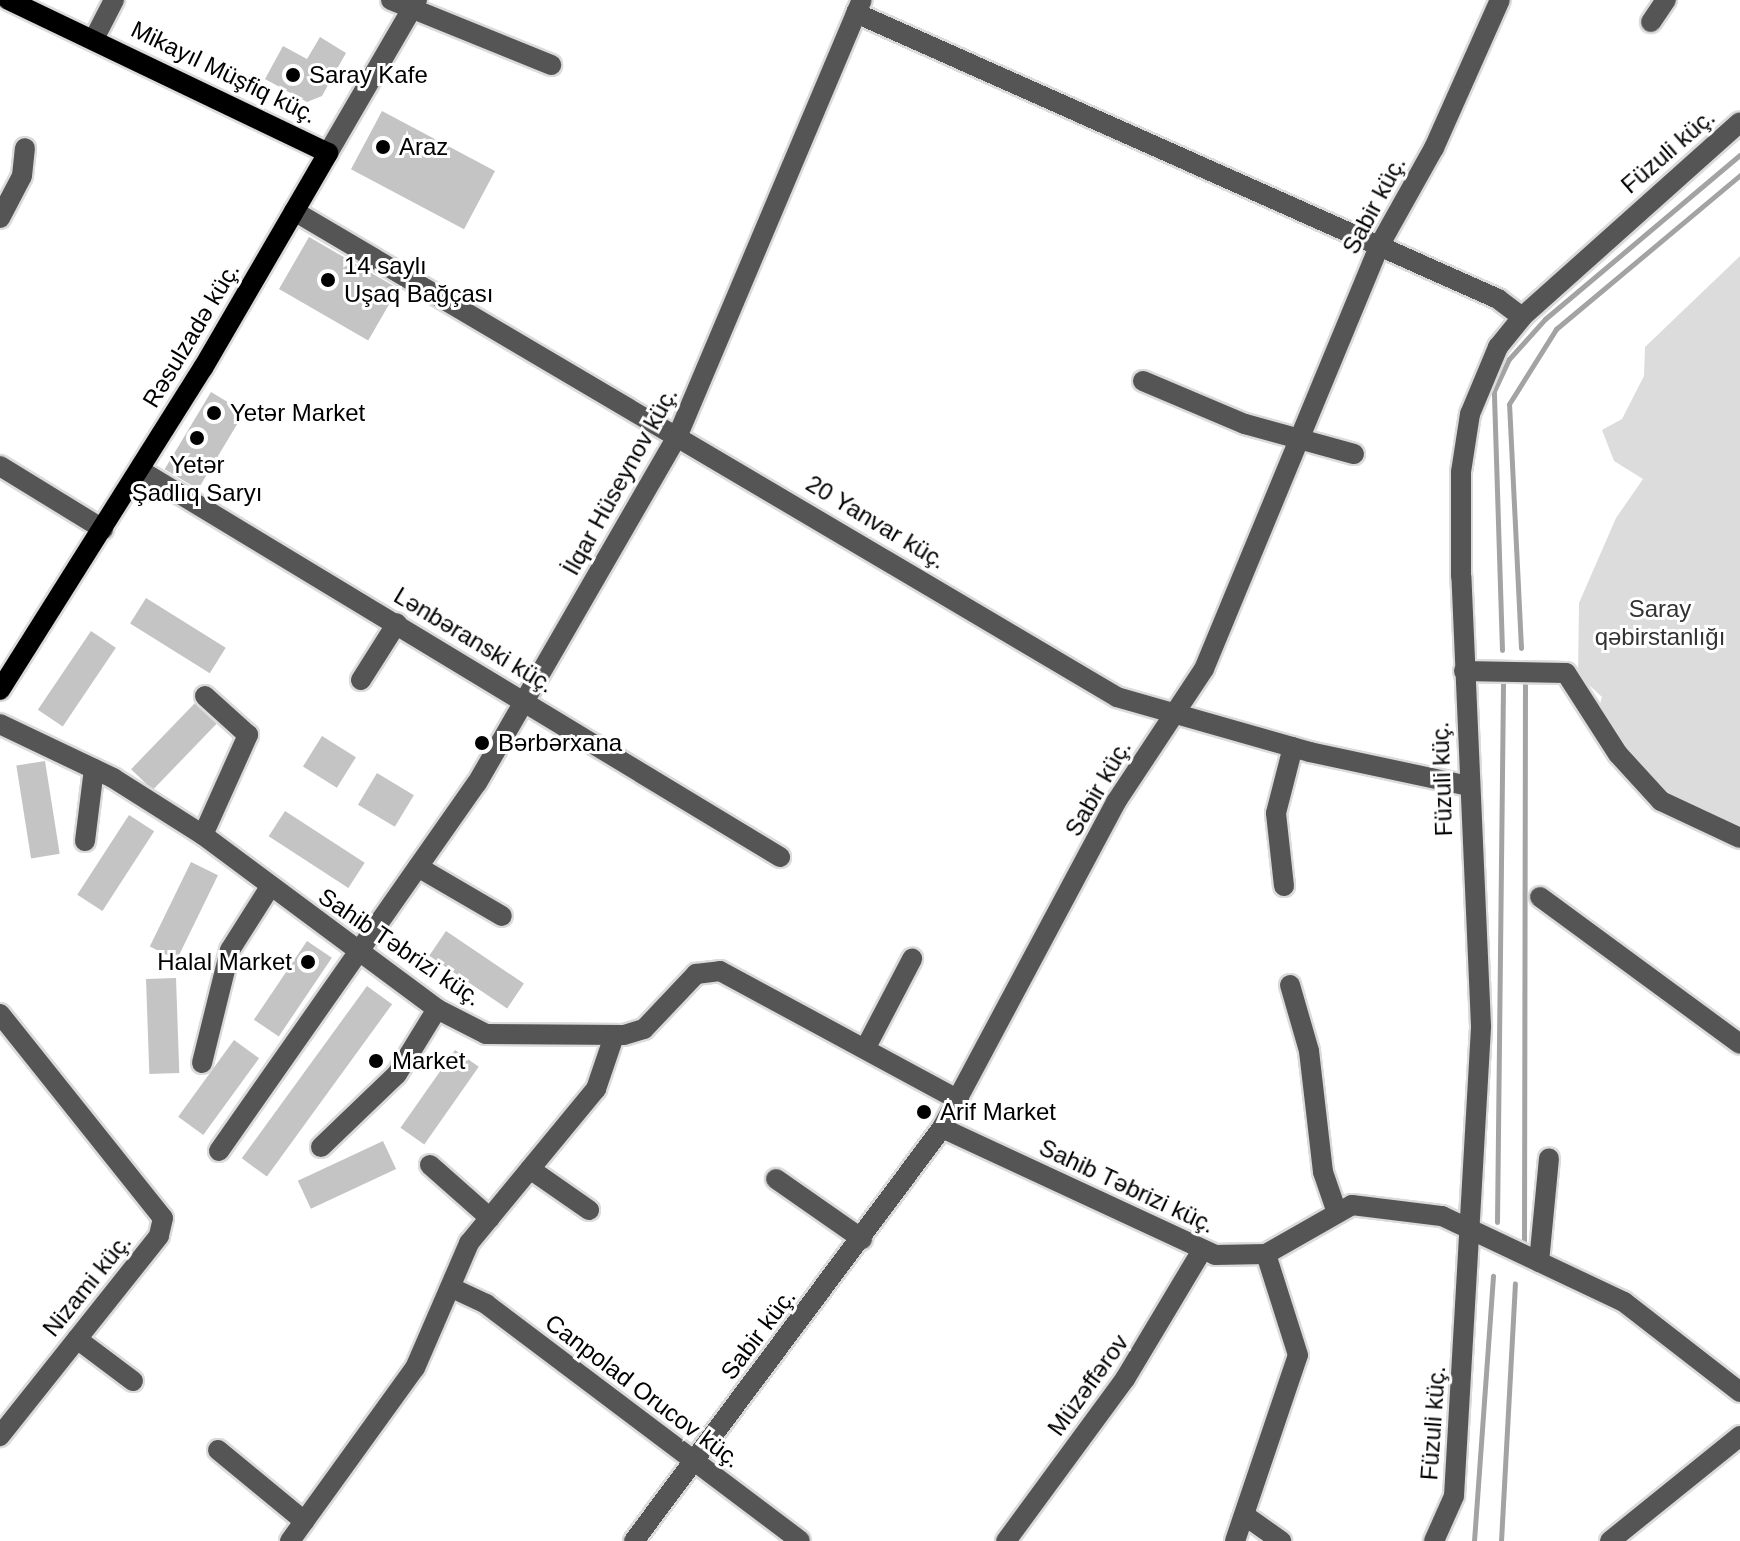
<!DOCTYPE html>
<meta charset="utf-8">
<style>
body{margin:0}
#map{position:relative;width:1740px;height:1541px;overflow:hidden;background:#fff;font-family:Helvetica,sans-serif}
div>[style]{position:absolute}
.green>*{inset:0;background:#dcdcdc}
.stream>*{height:5px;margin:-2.5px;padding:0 2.5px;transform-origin:2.5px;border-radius:2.5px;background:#a3a3a3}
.building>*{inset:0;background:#c4c4c4;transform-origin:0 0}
.roads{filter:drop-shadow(2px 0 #dbdbdb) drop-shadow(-2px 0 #dbdbdb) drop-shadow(0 2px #dbdbdb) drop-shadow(0 -2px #dbdbdb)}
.minor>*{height:20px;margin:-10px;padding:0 10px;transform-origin:10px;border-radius:10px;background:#555}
.major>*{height:20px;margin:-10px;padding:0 10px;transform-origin:10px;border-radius:10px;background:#000}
.dots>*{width:22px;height:22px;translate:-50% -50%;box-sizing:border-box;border:4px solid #fff;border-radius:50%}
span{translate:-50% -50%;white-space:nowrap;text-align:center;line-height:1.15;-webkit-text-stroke:6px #fff;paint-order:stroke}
.street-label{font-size:24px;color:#000}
.poi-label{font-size:24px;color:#000}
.left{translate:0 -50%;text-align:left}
.right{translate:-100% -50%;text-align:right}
.park-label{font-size:24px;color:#333}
</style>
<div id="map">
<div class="green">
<i style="clip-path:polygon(1740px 256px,1740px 831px,1674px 804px,1598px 711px,1602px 697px,1578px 675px,1579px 603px,1616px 518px,1643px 479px,1614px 461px,1602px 430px,1622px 419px,1644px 376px,1645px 347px)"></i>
</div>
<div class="stream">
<i style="left:1521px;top:648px;width:244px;rotate:-92.8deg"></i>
<i style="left:1509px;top:404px;width:89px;rotate:-57.9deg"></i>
<i style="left:1556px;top:329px;width:240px;rotate:-39.9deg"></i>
<i style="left:1502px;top:650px;width:259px;rotate:-91.8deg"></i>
<i style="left:1494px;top:391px;width:35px;rotate:-65deg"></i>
<i style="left:1509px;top:359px;width:54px;rotate:-48deg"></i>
<i style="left:1545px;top:319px;width:255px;rotate:-40.1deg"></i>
<i style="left:1497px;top:1222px;width:538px;rotate:-89.36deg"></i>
<i style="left:1524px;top:1244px;width:560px;rotate:-89.9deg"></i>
<i style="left:1474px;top:1541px;width:266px;rotate:-85.9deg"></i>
<i style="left:1501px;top:1541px;width:258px;rotate:-86.9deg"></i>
</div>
<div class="building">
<i style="clip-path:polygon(320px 37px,346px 53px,322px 96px,307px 102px,265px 79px,283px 46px,307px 59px)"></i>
<i style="left:382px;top:111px;width:128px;height:66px;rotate:28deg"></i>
<i style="left:309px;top:237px;width:103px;height:60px;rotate:30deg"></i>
<i style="left:211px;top:392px;width:39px;height:90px;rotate:31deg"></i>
<i style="left:146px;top:598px;width:94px;height:30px;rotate:32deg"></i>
<i style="left:91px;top:631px;width:30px;height:95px;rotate:34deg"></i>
<i style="left:195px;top:703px;width:30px;height:92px;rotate:44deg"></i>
<i style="left:322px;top:736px;width:40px;height:36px;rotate:32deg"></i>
<i style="left:45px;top:761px;width:94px;height:29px;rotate:81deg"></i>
<i style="left:377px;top:773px;width:43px;height:37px;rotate:31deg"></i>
<i style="left:285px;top:811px;width:95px;height:30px;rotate:33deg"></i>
<i style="left:129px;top:815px;width:30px;height:95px;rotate:33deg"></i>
<i style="left:191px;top:862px;width:30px;height:94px;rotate:26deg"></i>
<i style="left:446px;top:931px;width:94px;height:30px;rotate:34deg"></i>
<i style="left:307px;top:941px;width:30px;height:95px;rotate:34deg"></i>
<i style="left:176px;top:978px;width:95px;height:30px;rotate:88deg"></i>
<i style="left:367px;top:986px;width:31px;height:213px;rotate:36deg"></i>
<i style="left:234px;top:1040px;width:31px;height:95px;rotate:36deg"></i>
<i style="left:455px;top:1050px;width:29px;height:95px;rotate:35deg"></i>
<i style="left:383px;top:1141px;width:31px;height:94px;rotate:65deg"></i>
</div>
<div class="roads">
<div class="minor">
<i style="left:391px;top:0;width:173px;rotate:22.1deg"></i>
<i style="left:856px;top:13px;width:703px;rotate:24.01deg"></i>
<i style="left:1498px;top:299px;width:30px;rotate:37deg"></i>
<i style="left:1651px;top:22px;width:27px;rotate:-56deg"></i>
<i style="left:95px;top:37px;width:42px;rotate:-62.8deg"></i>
<i style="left:328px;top:153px;width:177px;rotate:-59.8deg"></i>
<i style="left:294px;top:211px;width:956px;rotate:30.56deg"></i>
<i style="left:1117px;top:697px;width:201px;rotate:15.9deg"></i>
<i style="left:1310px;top:752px;width:162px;rotate:12.1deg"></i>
<i style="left:0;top:218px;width:47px;rotate:-62.4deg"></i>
<i style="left:22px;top:176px;width:28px;rotate:-84deg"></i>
<i style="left:1143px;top:381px;width:111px;rotate:22.9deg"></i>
<i style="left:1245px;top:424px;width:113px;rotate:15.4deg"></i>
<i style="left:0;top:466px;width:121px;rotate:31.5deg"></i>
<i style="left:140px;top:470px;width:748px;rotate:31.16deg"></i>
<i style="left:1464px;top:671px;width:102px;rotate:1.1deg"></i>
<i style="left:1566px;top:673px;width:96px;rotate:57.3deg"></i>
<i style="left:1618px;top:754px;width:64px;rotate:47.5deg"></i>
<i style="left:1661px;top:801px;width:87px;rotate:25.1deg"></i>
<i style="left:361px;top:680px;width:67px;rotate:-57.7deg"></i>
<i style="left:0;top:724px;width:125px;rotate:25.5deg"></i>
<i style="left:113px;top:778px;width:107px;rotate:32.3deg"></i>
<i style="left:203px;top:835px;width:292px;rotate:36.6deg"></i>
<i style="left:437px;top:1009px;width:55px;rotate:27deg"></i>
<i style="left:486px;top:1034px;width:138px;rotate:0.4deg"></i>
<i style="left:624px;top:1035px;width:21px;rotate:-17deg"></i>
<i style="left:644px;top:1029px;width:76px;rotate:-46.6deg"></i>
<i style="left:696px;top:974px;width:24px;rotate:-7deg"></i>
<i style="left:720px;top:971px;width:272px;rotate:28.4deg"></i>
<i style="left:203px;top:835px;width:110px;rotate:-65.8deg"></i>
<i style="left:248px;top:735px;width:58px;rotate:-137.8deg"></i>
<i style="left:85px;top:841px;width:73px;rotate:-82.9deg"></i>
<i style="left:418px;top:867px;width:97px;rotate:30.3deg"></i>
<i style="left:1284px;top:886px;width:73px;rotate:-96.3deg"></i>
<i style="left:1276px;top:813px;width:68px;rotate:-75.6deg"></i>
<i style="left:1540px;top:897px;width:248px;rotate:36.3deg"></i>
<i style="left:1290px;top:985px;width:69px;rotate:73.9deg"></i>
<i style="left:1309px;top:1051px;width:122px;rotate:83.4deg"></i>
<i style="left:1323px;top:1172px;width:39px;rotate:71deg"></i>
<i style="left:0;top:1014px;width:261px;rotate:51.4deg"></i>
<i style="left:163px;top:1218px;width:18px;rotate:103deg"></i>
<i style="left:159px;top:1236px;width:256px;rotate:128.5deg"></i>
<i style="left:865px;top:1049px;width:102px;rotate:-62.4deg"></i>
<i style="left:202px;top:1063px;width:116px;rotate:-76.1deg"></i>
<i style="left:230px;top:950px;width:75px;rotate:-57.6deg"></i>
<i style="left:942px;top:1128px;width:301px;rotate:24.9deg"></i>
<i style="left:1215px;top:1255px;width:51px;rotate:-1.1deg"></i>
<i style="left:1266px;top:1254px;width:99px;rotate:-29.7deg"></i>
<i style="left:1352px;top:1205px;width:91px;rotate:7deg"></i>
<i style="left:1442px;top:1216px;width:201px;rotate:25.3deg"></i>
<i style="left:1624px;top:1302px;width:147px;rotate:37.8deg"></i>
<i style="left:321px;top:1147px;width:105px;rotate:-43.8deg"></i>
<i style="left:397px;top:1074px;width:76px;rotate:-58.4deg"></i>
<i style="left:219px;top:1151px;width:449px;rotate:-55deg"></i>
<i style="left:477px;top:783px;width:402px;rotate:-60deg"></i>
<i style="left:678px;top:435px;width:472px;rotate:-67.1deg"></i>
<i style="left:430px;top:1165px;width:80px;rotate:41.5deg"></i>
<i style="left:530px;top:1169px;width:72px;rotate:34.8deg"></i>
<i style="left:776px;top:1179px;width:105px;rotate:34.9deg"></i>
<i style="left:1539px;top:1262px;width:104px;rotate:-84.5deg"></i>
<i style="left:452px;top:1288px;width:38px;rotate:25deg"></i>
<i style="left:486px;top:1304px;width:393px;rotate:37deg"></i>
<i style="left:77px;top:1339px;width:70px;rotate:36.9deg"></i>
<i style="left:218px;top:1450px;width:112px;rotate:39.5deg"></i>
<i style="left:1247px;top:1517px;width:42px;rotate:35.2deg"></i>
<i style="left:290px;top:1541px;width:213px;rotate:-54.2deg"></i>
<i style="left:415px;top:1368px;width:136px;rotate:-66.6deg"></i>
<i style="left:469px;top:1243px;width:200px;rotate:-50.5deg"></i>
<i style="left:596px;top:1089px;width:56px;rotate:-71.2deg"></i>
<i style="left:634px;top:1541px;width:515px;rotate:-53.29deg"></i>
<i style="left:942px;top:1128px;width:370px;rotate:-61.9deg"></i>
<i style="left:1116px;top:802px;width:159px;rotate:-56.5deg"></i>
<i style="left:1204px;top:669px;width:456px;rotate:-67.5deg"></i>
<i style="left:1378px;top:248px;width:115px;rotate:-60.8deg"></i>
<i style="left:1434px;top:148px;width:162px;rotate:-66deg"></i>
<i style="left:1006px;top:1541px;width:201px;rotate:-53.7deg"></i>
<i style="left:1125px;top:1379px;width:148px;rotate:-59.1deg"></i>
<i style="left:1235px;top:1541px;width:196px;rotate:-71.3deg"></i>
<i style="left:1298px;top:1355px;width:106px;rotate:-107.6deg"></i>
<i style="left:1434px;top:1541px;width:49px;rotate:-66deg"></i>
<i style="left:1454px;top:1496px;width:471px;rotate:-86.7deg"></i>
<i style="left:1481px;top:1026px;width:450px;rotate:-92.5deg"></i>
<i style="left:1461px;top:576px;width:104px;rotate:-90deg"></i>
<i style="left:1461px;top:472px;width:59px;rotate:-81.2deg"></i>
<i style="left:1470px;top:414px;width:73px;rotate:-67.3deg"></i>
<i style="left:1498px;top:347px;width:38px;rotate:-51deg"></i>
<i style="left:1522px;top:317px;width:292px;rotate:-41.8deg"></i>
<i style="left:1610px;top:1541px;width:167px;rotate:-38.9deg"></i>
</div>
<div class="major">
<i style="left:0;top:690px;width:381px;rotate:-57.8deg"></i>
<i style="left:203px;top:368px;width:249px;rotate:-59.8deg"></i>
<i style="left:328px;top:153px;width:355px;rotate:-154.4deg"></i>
</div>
</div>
<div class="dots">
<i style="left:293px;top:75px;background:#000"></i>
<i style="left:383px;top:147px;background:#000"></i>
<i style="left:328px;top:280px;background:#000"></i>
<i style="left:214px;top:413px;background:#000"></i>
<i style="left:197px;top:438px;background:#000"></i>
<i style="left:482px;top:743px;background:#000"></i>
<i style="left:308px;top:962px;background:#000"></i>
<i style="left:376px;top:1061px;background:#000"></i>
<i style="left:924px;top:1112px;background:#000"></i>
</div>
<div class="street-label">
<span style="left:224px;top:72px;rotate:26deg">Mikayıl Müşfiq küç.</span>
<span style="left:1668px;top:151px;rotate:-41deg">Füzuli küç.</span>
<span style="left:1374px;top:205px;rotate:-62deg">Sabir küç.</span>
<span style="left:191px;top:335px;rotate:-59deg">Rəsulzadə küç.</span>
<span style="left:620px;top:481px;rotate:-61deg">İlqar Hüseynov küç.</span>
<span style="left:876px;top:522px;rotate:31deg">20 Yanvar küç.</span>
<span style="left:474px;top:640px;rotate:31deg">Lənbəranski küç.</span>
<span style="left:1442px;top:779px;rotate:-92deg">Füzuli küç.</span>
<span style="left:1098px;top:788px;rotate:-60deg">Sabir küç.</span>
<span style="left:400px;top:947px;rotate:34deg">Sahib Təbrizi küç.</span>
<span style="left:1127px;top:1186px;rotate:25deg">Sahib Təbrizi küç.</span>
<span style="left:87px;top:1285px;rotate:-51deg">Nizami küç.</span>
<span style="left:758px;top:1334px;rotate:-53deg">Sabir küç.</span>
<span style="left:1088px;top:1385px;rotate:-54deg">Müzəffərov</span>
<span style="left:643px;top:1391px;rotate:37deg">Canpolad Orucov küç.</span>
<span style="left:1433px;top:1423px;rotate:-86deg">Füzuli küç.</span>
</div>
<div class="poi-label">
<span class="left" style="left:309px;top:75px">Saray Kafe</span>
<span class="left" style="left:399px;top:147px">Araz</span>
<span class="left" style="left:344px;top:280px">14 saylı<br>Uşaq Bağçası</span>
<span class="left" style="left:230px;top:413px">Yetər Market</span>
<span style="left:197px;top:479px">Yetər<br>Şadlıq Saryı</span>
<span class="left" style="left:498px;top:743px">Bərbərxana</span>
<span class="right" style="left:292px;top:962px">Halal Market</span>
<span class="left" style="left:392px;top:1061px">Market</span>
<span class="left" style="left:940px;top:1112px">Arif Market</span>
</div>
<div class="park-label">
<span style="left:1660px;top:623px">Saray<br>qəbirstanlığı</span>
</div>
</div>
